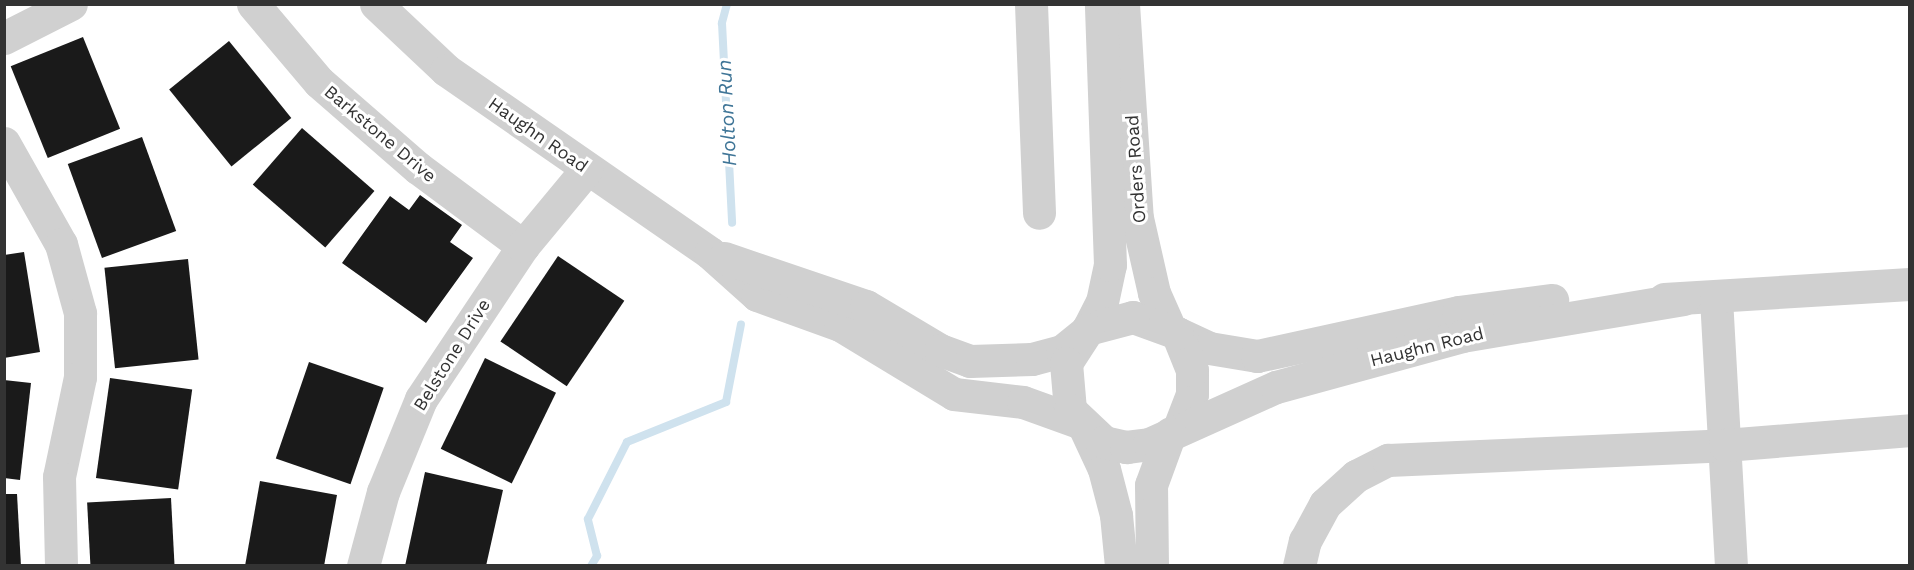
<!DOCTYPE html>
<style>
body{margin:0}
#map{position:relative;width:1914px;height:570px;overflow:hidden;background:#fff;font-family:"Work Sans",sans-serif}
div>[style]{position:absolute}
.stream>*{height:8px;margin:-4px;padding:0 4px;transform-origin:4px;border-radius:4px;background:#cfe2ee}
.building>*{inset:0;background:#1a1a1a;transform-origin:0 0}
.minor>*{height:33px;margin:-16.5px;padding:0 16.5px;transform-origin:16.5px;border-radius:16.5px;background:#d0d0d0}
span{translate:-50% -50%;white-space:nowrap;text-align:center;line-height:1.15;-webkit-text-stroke:6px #fff;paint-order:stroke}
.street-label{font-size:18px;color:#333}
.water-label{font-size:20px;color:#3f7597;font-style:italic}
.frame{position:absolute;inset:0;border:6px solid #333;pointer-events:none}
</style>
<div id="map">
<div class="stream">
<i style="left:727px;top:4px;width:20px;rotate:105deg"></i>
<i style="left:722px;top:23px;width:200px;rotate:87.1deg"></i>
<i style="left:591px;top:566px;width:12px;rotate:-59deg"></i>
<i style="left:597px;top:556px;width:38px;rotate:-104deg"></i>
<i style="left:588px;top:519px;width:86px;rotate:-63.1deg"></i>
<i style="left:627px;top:442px;width:107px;rotate:-22deg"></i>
<i style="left:726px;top:402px;width:79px;rotate:-79.1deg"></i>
</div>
<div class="building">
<i style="left:83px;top:37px;width:99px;height:78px;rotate:68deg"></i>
<i style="left:229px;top:41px;width:99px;height:77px;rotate:51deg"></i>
<i style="left:302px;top:128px;width:96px;height:75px;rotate:41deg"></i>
<i style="left:142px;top:137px;width:100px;height:79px;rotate:70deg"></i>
<i style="clip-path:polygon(420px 195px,462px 225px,450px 242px,473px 258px,426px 323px,342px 263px,390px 196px,409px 210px)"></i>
<i style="clip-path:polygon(24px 252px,40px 352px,4px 358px,4px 255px)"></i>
<i style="left:558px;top:256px;width:80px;height:103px;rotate:34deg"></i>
<i style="left:188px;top:259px;width:101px;height:84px;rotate:84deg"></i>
<i style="left:485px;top:358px;width:79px;height:101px;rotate:26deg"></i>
<i style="left:309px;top:362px;width:79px;height:102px;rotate:19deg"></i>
<i style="left:110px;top:378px;width:83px;height:101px;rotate:8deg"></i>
<i style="clip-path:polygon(4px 380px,31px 383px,20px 480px,4px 478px)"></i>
<i style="clip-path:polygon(425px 472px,503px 490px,486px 566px,405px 566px)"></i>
<i style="clip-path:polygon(260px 481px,337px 495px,324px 566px,245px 566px)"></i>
<i style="clip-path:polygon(4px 494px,17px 494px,21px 566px,4px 566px)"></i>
<i style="left:171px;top:498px;width:68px;height:84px;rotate:87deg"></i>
</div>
<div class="minor">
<i style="left:253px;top:4px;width:102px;rotate:49.8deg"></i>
<i style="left:319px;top:82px;width:131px;rotate:41deg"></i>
<i style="left:418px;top:168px;width:131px;rotate:36.6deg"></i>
<i style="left:376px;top:4px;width:96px;rotate:43.3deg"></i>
<i style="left:446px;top:70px;width:321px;rotate:34.7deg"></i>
<i style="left:710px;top:253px;width:63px;rotate:41.8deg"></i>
<i style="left:757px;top:295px;width:88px;rotate:19.9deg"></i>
<i style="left:840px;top:325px;width:133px;rotate:31.2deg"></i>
<i style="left:954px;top:394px;width:69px;rotate:6.6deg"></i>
<i style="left:1023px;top:402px;width:62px;rotate:19.9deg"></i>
<i style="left:1031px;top:4px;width:209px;rotate:87.8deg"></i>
<i style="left:1123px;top:4px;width:214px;rotate:86.3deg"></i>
<i style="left:1137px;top:218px;width:77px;rotate:77.2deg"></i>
<i style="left:1154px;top:293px;width:39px;rotate:66deg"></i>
<i style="left:4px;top:38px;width:75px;rotate:-26.9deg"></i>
<i style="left:4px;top:143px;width:116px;rotate:60.6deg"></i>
<i style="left:61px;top:244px;width:72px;rotate:74.6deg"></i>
<i style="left:80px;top:313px;width:64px;rotate:90deg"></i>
<i style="left:80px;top:377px;width:102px;rotate:101.9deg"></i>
<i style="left:59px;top:477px;width:89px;rotate:88.7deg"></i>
<i style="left:724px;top:258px;width:150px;rotate:18.7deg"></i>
<i style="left:866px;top:306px;width:86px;rotate:30.7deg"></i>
<i style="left:940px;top:350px;width:32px;rotate:20deg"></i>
<i style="left:970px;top:361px;width:62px;rotate:-1.8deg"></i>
<i style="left:1032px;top:359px;width:31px;rotate:-15deg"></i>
<i style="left:1062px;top:351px;width:27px;rotate:-39deg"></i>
<i style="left:1716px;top:298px;width:268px;rotate:86.8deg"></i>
<i style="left:1664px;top:299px;width:246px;rotate:-3.5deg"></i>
<i style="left:1088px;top:329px;width:30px;rotate:-63deg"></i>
<i style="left:1102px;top:302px;width:38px;rotate:-78deg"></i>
<i style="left:1110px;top:265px;width:261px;rotate:-92deg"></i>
<i style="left:1177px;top:333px;width:35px;rotate:25deg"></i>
<i style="left:1209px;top:348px;width:49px;rotate:9.5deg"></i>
<i style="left:1257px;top:356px;width:206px;rotate:-12.3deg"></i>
<i style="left:1458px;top:312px;width:95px;rotate:-7.3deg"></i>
<i style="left:1084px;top:426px;width:47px;rotate:65.1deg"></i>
<i style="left:1104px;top:469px;width:48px;rotate:75.4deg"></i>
<i style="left:1116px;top:515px;width:51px;rotate:84.4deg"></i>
<i style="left:1179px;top:428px;width:36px;rotate:-69deg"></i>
<i style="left:1192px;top:394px;width:24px;rotate:-90deg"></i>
<i style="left:1192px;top:370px;width:40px;rotate:-112deg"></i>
<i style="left:1177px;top:333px;width:47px;rotate:-160deg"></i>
<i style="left:1133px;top:317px;width:47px;rotate:165.1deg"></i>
<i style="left:1088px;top:329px;width:40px;rotate:122.9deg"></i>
<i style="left:1066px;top:363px;width:47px;rotate:85.1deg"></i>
<i style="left:1070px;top:410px;width:47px;rotate:43.3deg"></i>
<i style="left:1104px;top:442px;width:23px;rotate:13deg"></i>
<i style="left:1126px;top:447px;width:23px;rotate:-7deg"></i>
<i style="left:1149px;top:444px;width:139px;rotate:-24.2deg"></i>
<i style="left:1276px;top:387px;width:193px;rotate:-15.3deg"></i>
<i style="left:1462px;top:336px;width:225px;rotate:-9.5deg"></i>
<i style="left:363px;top:566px;width:77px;rotate:-74.9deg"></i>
<i style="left:383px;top:492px;width:100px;rotate:-67.8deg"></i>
<i style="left:421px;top:399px;width:184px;rotate:-56.3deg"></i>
<i style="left:523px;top:246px;width:99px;rotate:-50.3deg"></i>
<i style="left:1152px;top:566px;width:81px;rotate:-90.7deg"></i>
<i style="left:1151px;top:485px;width:55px;rotate:-69.9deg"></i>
<i style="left:1299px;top:566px;width:26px;rotate:-77deg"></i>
<i style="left:1305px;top:541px;width:42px;rotate:-61.6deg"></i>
<i style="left:1325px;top:504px;width:42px;rotate:-42.1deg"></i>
<i style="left:1356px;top:476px;width:36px;rotate:-27deg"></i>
<i style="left:1388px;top:460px;width:337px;rotate:-2.5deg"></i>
<i style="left:1725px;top:445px;width:186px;rotate:-4.6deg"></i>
</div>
<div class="street-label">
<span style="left:380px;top:134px;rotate:40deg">Barkstone Drive</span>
<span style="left:538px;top:135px;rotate:35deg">Haughn Road</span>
<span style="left:1136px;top:169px;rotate:-94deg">Orders Road</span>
<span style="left:1427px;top:347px;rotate:-14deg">Haughn Road</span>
<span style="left:452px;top:355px;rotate:-58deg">Belstone Drive</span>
</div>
<div class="water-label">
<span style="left:727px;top:113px;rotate:-93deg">Holton Run</span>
</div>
<div class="frame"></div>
</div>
